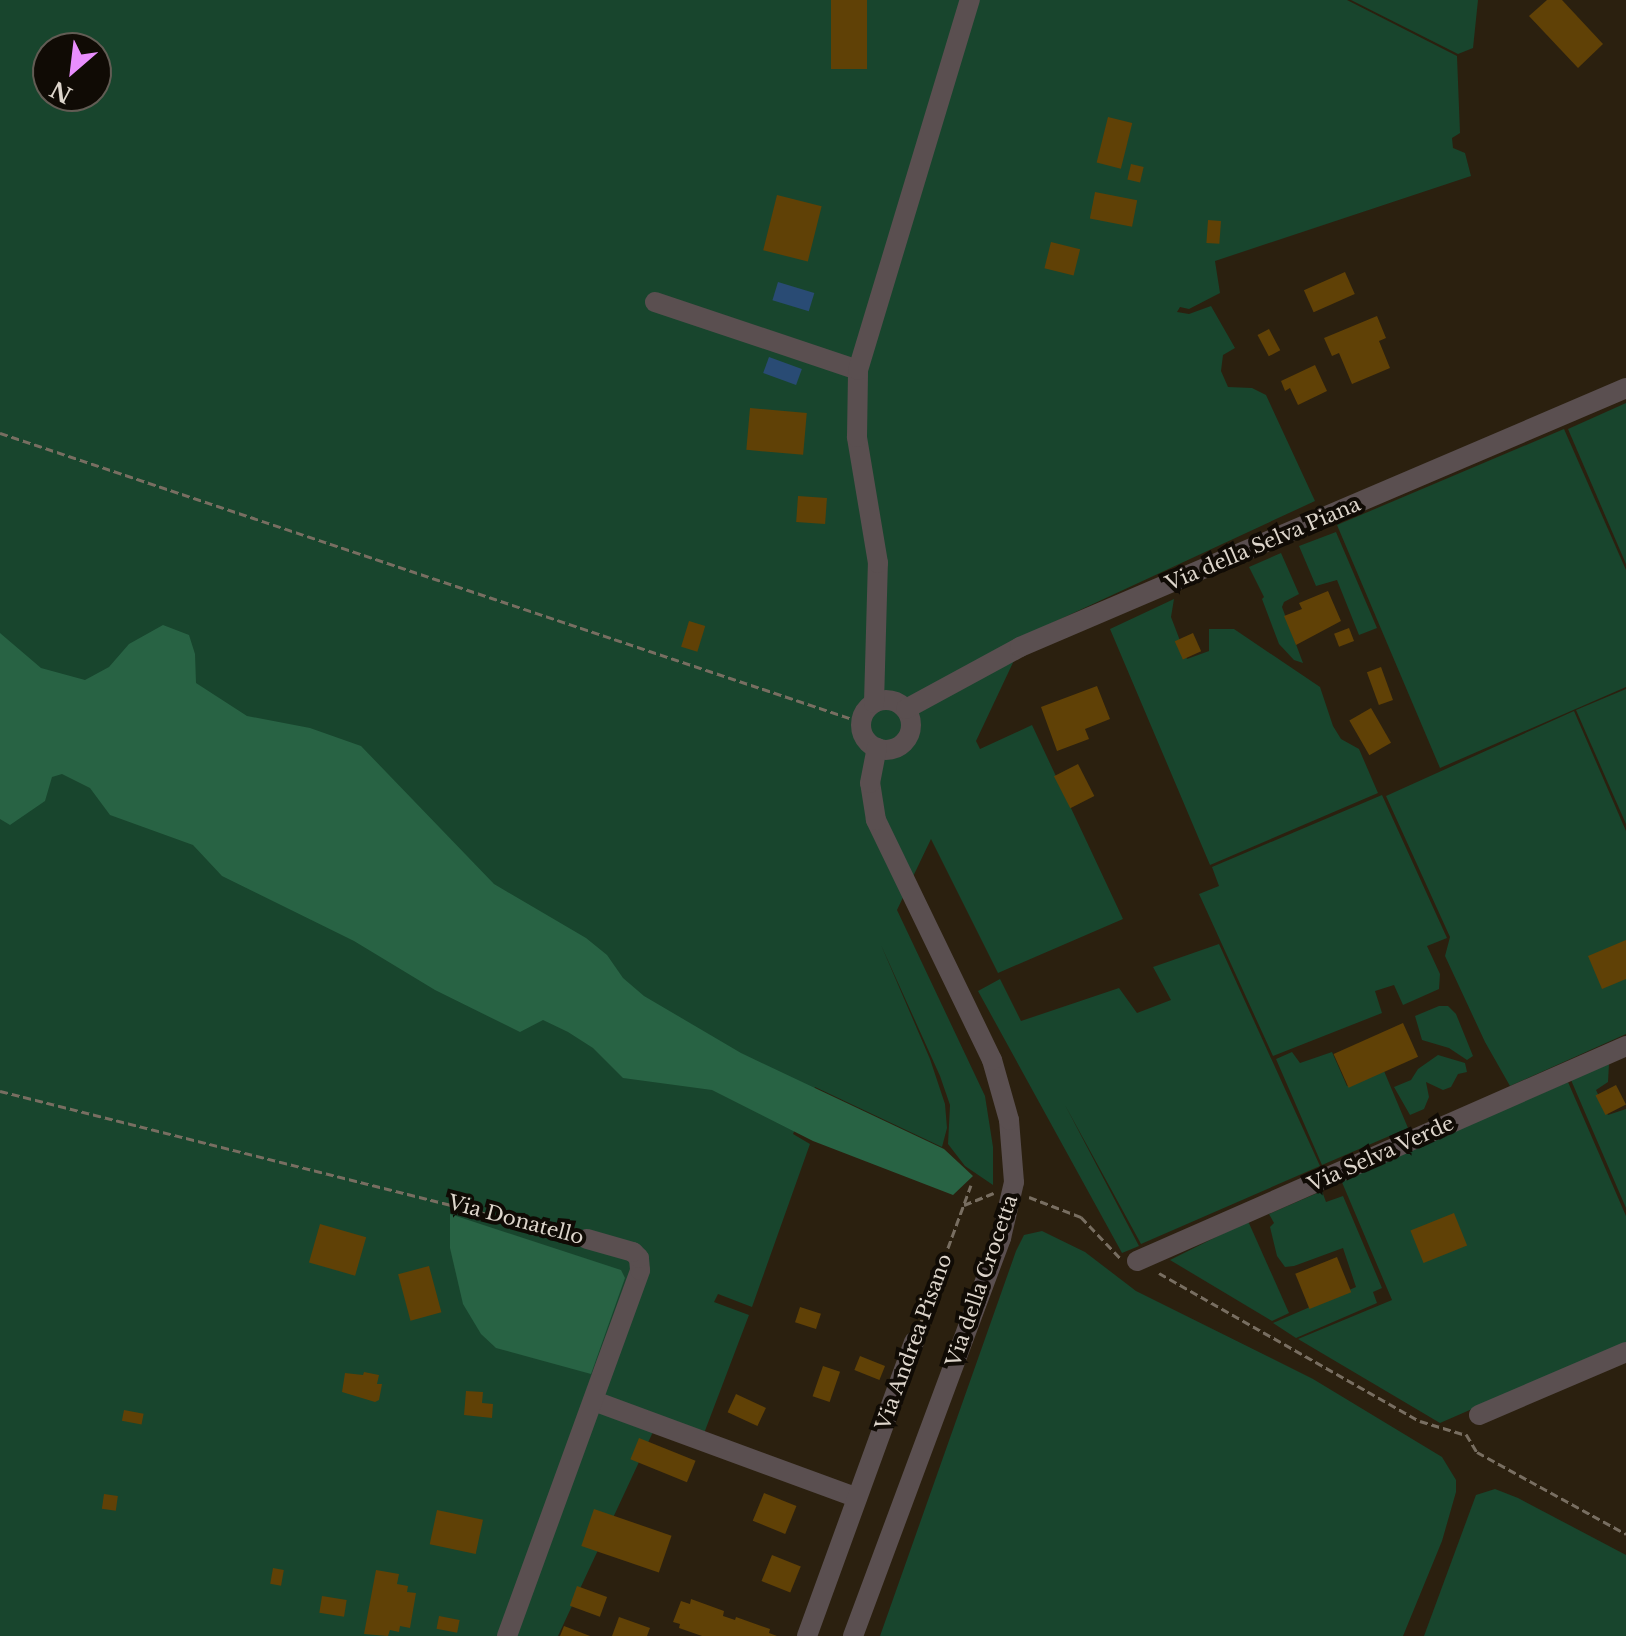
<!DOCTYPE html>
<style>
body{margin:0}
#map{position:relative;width:1626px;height:1636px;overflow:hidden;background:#2b200f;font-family:"Libre Baskerville",serif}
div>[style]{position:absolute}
.green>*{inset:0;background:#18452d}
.forest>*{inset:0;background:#286344}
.water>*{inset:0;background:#294b74;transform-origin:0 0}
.building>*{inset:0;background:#604106;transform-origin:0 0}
.path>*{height:3px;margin-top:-1.5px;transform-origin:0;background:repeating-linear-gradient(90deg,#786e61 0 8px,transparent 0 12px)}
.minor>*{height:20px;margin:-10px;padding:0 10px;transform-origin:10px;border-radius:10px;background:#5a4f50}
.minor>.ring{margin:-10px;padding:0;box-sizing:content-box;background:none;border:20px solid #5a4f50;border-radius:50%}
span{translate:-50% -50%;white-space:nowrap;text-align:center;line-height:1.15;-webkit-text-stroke:8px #100b05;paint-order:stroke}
.street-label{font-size:20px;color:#ddd5cb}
.north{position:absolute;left:32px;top:32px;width:80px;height:80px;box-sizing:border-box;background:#100b05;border:2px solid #625c54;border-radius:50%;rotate:208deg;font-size:22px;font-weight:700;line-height:32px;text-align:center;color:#ddd5cb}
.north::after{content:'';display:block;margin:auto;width:28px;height:36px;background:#e98efe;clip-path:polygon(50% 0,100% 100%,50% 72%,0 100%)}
</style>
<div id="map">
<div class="green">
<i style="clip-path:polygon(evenodd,0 0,1347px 0,1457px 56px,1460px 133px,1452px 138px,1453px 148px,1465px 153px,1471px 176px,1215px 261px,1220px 293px,1189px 309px,1180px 307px,1177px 312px,1189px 314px,1211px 306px,1235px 348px,1223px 355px,1221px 371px,1228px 387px,1252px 388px,1266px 395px,1315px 501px,1026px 635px,976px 741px,980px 749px,1032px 725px,1123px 919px,998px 973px,931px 839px,897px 910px,985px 1096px,993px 1147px,993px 1185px,965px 1166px,948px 1144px,950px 1105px,940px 1076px,881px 945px,930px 1059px,945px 1104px,947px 1128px,942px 1147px,815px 1087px,793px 1134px,810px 1144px,752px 1307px,718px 1294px,714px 1302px,749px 1315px,703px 1436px,659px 1419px,558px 1636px,0 1636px,0 0,48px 48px,96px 48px,96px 96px,48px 96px,48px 48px)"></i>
<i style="clip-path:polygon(1351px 0,1478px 0,1473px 48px,1458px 54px)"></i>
<i style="clip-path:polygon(1626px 403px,1626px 564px,1568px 429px)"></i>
<i style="clip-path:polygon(1564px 429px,1626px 570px,1626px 687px,1440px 768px,1337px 525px)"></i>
<i style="clip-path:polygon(1336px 532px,1377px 628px,1359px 635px,1337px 580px,1316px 586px,1299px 546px)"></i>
<i style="clip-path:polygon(1281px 553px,1299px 594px,1284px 602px,1282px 607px,1303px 663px,1294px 660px,1279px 644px,1262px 599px,1264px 597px,1249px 567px)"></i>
<i style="clip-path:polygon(1174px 599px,1171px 617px,1187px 659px,1209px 651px,1209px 629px,1234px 629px,1320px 687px,1333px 726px,1341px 739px,1359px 749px,1378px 793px,1210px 865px,1110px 629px)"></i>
<i style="clip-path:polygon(1626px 689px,1626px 824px,1576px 710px)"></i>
<i style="clip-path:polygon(1574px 711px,1626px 831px,1626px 1034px,1510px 1086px,1485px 1042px,1445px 956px,1450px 937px,1386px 796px)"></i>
<i style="clip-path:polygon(1382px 795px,1447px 938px,1427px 946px,1440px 974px,1439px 989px,1403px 1005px,1394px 985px,1375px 991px,1382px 1013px,1273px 1056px,1199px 894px,1219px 886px,1212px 867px)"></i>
<i style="clip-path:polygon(1219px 944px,1320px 1166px,1141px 1244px,1065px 1105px,1139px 1246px,1122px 1253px,978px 991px,1000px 979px,1021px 1021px,1119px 988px,1137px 1013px,1171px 1000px,1153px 967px)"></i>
<i style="clip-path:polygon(1439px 1006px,1448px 1006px,1456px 1014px,1473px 1056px,1467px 1060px,1449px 1048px,1422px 1040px,1415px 1016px)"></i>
<i style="clip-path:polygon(1292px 1052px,1300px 1063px,1332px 1052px,1347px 1086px,1384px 1071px,1408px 1128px,1322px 1165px,1276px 1059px)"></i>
<i style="clip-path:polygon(1438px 1055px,1465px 1063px,1467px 1072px,1458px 1074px,1451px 1087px,1443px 1090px,1426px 1082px,1429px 1097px,1424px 1109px,1410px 1115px,1394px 1087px,1411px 1080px,1418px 1069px)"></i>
<i style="clip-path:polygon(1609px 1064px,1608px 1082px,1596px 1090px,1608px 1115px,1626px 1109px,1626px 1208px,1571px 1080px)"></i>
<i style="clip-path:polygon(1568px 1082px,1626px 1216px,1626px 1342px,1440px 1423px,1298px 1339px,1392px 1300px,1341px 1180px)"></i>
<i style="clip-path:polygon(1322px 1191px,1326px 1202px,1343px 1196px,1382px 1288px,1373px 1292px,1377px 1303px,1296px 1338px,1273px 1323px,1356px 1287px,1343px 1248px,1294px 1266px,1285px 1267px,1277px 1256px,1270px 1227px,1274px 1223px,1269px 1214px)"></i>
<i style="clip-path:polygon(1248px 1221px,1289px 1313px,1272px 1321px,1170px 1260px)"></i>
<i style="clip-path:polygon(1042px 1231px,1085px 1252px,1136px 1291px,1313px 1379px,1442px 1457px,1456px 1480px,1456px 1492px,1442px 1541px,1403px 1636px,880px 1636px,1016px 1251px,1024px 1235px)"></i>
<i style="clip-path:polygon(1495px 1489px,1518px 1498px,1626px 1555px,1626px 1636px,1424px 1636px,1476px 1495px)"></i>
</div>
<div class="forest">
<i style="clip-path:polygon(163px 625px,189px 635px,195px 654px,196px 683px,247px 716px,310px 728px,361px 746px,494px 884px,586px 938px,607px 955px,623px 978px,644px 996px,741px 1053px,944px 1149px,973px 1176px,953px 1195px,813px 1141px,712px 1090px,623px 1078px,593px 1048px,568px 1032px,543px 1020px,520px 1032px,435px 990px,354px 941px,222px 876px,193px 845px,110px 815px,90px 788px,62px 774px,52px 777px,45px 801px,10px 825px,0 819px,0 633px,41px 668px,85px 680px,109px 667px,129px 644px)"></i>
<i style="clip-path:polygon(450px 1214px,621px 1270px,625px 1278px,591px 1374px,496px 1348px,481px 1334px,463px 1304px,450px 1248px)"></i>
</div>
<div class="water">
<i style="left:778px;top:282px;width:38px;height:19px;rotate:17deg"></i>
<i style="left:769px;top:357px;width:35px;height:17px;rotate:20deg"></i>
</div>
<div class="building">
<i style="left:831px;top:0;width:36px;height:69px"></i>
<i style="clip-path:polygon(1547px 0,1562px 0,1603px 44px,1578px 68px,1529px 16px)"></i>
<i style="left:1108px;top:117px;width:25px;height:47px;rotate:14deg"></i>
<i style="left:1131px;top:164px;width:13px;height:16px;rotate:13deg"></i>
<i style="left:1095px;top:192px;width:43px;height:27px;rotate:11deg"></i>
<i style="left:777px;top:195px;width:46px;height:57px;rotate:14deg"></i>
<i style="left:1208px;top:220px;width:13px;height:23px;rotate:4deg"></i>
<i style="left:1051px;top:242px;width:30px;height:27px;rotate:14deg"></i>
<i style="left:1345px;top:272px;width:24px;height:45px;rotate:66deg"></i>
<i style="clip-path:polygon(1377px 316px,1386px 338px,1379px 341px,1390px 368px,1352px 384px,1339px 353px,1332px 356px,1324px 338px)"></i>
<i style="left:1269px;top:329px;width:24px;height:13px;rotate:62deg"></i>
<i style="clip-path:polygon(1315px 365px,1327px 391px,1298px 405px,1290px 388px,1285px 391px,1281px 381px)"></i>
<i style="left:750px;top:408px;width:57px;height:42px;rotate:5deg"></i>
<i style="left:798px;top:496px;width:29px;height:26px;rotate:4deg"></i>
<i style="clip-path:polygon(1328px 591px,1341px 621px,1296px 645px,1284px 616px,1302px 609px,1299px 603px)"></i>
<i style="left:689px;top:621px;width:17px;height:27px;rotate:17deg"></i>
<i style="left:1349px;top:628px;width:14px;height:16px;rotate:69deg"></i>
<i style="left:1193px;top:633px;width:20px;height:20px;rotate:66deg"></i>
<i style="left:1381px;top:667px;width:35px;height:15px;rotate:70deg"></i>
<i style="clip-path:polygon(1097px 686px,1110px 719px,1085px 729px,1089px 739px,1057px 751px,1041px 707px)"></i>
<i style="left:1371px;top:708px;width:40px;height:25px;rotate:60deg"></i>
<i style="left:1078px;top:764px;width:36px;height:27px;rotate:63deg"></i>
<i style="clip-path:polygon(1626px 940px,1626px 979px,1602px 989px,1588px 956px)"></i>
<i style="left:1403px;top:1023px;width:37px;height:76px;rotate:66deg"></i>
<i style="left:1616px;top:1085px;width:22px;height:23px;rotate:63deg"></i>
<i style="left:1454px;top:1213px;width:35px;height:47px;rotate:68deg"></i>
<i style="left:320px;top:1224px;width:48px;height:40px;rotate:16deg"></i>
<i style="left:1337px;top:1257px;width:38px;height:45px;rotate:68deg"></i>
<i style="left:429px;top:1266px;width:48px;height:32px;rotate:75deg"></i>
<i style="left:800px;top:1307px;width:22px;height:16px;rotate:18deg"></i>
<i style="left:860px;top:1356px;width:27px;height:15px;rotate:22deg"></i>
<i style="left:823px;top:1366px;width:18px;height:32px;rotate:19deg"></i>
<i style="clip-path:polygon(364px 1372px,379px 1375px,377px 1384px,382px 1384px,379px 1400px,375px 1402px,342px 1392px,345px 1373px,363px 1375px)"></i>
<i style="clip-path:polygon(466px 1391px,483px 1392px,482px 1403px,493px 1404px,492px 1418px,464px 1415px)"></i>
<i style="left:736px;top:1394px;width:33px;height:20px;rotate:25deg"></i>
<i style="left:124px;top:1410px;width:20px;height:11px;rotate:11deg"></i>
<i style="left:639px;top:1438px;width:61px;height:23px;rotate:22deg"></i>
<i style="left:764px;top:1493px;width:35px;height:30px;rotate:22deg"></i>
<i style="left:104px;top:1494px;width:14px;height:15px;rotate:8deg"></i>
<i style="left:594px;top:1509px;width:82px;height:39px;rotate:19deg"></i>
<i style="left:437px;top:1510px;width:47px;height:35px;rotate:12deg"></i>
<i style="left:772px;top:1555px;width:31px;height:28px;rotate:22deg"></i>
<i style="left:273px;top:1568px;width:11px;height:16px;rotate:10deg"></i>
<i style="clip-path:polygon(376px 1570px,399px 1574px,397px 1584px,408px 1586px,407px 1592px,416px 1593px,410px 1628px,400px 1626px,399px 1632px,390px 1630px,388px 1636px,364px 1634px)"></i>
<i style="left:577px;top:1586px;width:32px;height:21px;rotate:20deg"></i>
<i style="left:322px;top:1596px;width:25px;height:17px;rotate:9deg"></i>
<i style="clip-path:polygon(691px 1599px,724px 1611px,723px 1616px,735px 1620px,736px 1617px,770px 1629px,769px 1633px,777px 1636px,702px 1636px,679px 1628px,680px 1624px,673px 1622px,681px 1601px,690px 1604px)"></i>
<i style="left:439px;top:1616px;width:21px;height:13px;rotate:11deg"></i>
<i style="clip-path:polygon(619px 1617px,650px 1628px,647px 1636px,612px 1636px)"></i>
<i style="clip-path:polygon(564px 1626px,590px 1636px,560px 1636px)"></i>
</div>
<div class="path">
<i style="left:0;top:433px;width:908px;rotate:18.55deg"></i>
<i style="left:0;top:1091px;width:588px;rotate:14.18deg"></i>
<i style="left:1029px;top:1197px;width:56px;rotate:21deg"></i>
<i style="left:1081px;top:1217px;width:57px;rotate:46.4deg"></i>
<i style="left:964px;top:1205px;width:32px;rotate:-22deg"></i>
<i style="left:1159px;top:1273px;width:300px;rotate:29.6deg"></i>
<i style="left:1420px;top:1421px;width:48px;rotate:16.9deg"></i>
<i style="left:919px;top:1327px;width:151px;rotate:-69.9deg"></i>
<i style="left:1466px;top:1434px;width:21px;rotate:59deg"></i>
<i style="left:1477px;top:1452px;width:170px;rotate:28.8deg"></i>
</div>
<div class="minor">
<i style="left:655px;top:302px;width:214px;rotate:18.5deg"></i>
<i class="ring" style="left:861px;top:700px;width:30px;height:30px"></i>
<i style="left:874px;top:703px;width:140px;rotate:-88.4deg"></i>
<i style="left:878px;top:563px;width:128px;rotate:-99.5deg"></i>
<i style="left:857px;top:437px;width:67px;rotate:-89.1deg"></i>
<i style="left:858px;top:370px;width:387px;rotate:-73.2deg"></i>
<i style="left:906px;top:709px;width:130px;rotate:-28.5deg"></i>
<i style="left:1020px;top:647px;width:659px;rotate:-23.14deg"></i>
<i style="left:1137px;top:1261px;width:534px;rotate:-23.73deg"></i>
<i style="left:594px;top:1401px;width:280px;rotate:20.2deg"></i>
<i style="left:1479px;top:1415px;width:160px;rotate:-23.2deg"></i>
<i style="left:507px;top:1636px;width:389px;rotate:-70deg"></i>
<i style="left:640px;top:1270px;width:12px;rotate:-95deg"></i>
<i style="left:639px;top:1258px;width:8px;rotate:-135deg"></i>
<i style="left:633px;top:1252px;width:48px;rotate:-164.2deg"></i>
<i style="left:807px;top:1636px;width:313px;rotate:-70deg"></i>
<i style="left:853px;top:1636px;width:425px;rotate:-69.6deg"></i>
<i style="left:1001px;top:1238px;width:57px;rotate:-76.9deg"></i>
<i style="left:1014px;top:1182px;width:62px;rotate:-94.6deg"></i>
<i style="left:1009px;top:1120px;width:62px;rotate:-105.8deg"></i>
<i style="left:992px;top:1060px;width:267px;rotate:-115.8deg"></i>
<i style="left:876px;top:820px;width:37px;rotate:-99deg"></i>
<i style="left:870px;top:783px;width:36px;rotate:-79deg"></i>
</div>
<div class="street-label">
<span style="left:1263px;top:544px;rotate:-23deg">Via della Selva Piana</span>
<span style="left:1381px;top:1154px;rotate:-24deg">Via Selva Verde</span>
<span style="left:516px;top:1220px;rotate:15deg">Via Donatello</span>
<span style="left:982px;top:1281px;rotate:-71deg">Via della Crocetta</span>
<span style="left:914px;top:1342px;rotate:-70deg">Via Andrea Pisano</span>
</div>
<div class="north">N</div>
</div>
